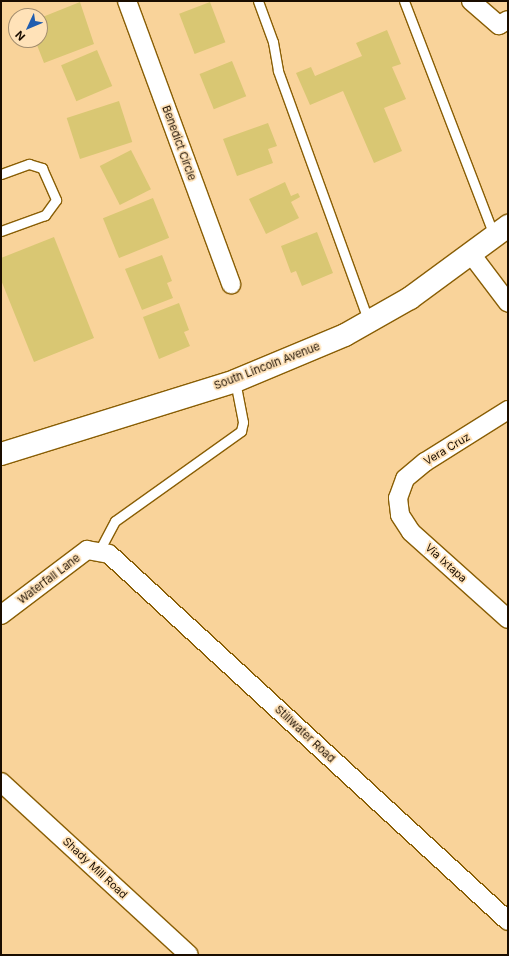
<!DOCTYPE html>
<style>
body{margin:0}
#map{position:relative;width:509px;height:956px;overflow:hidden;background:#f9d39a;font-family:Inter,sans-serif}
div>[style]{position:absolute}
.building>*{inset:0;background:#d9c773;transform-origin:0 0}
.roads{filter:drop-shadow(1px 0 #895e05) drop-shadow(-1px 0 #895e05) drop-shadow(0 1px #895e05) drop-shadow(0 -1px #895e05)}
.service>*{height:9px;margin:-4.5px;padding:0 4.5px;transform-origin:4.5px;border-radius:4.5px;background:#fff}
.minor>*{height:18px;margin:-9px;padding:0 9px;transform-origin:9px;border-radius:9px;background:#fff}
.secondary>*{height:22px;margin:-11px;padding:0 11px;transform-origin:11px;border-radius:11px;background:#fff}
span{translate:-50% -50%;white-space:nowrap;text-align:center;line-height:1.15;-webkit-text-stroke:3.5px #ffe2b8;paint-order:stroke}
.street-label{font-size:11px;color:#1a0d00}
.frame{position:absolute;inset:0;border:2px solid #1a0d00;pointer-events:none}
.north{position:absolute;left:8px;top:8px;width:40px;height:40px;box-sizing:border-box;background:#ffe2b8;border:1px solid #a38d6e;border-radius:50%;rotate:226deg;font-size:11px;font-weight:700;line-height:16px;text-align:center;color:#1a0d00}
.north::after{content:'';display:block;margin:auto;width:14px;height:18px;background:#205daf;clip-path:polygon(50% 0,100% 100%,50% 72%,0 100%)}
</style>
<div id="map">
<div class="building">
<i style="clip-path:polygon(80px 2px,94px 44px,44px 63px,35px 40px,40px 40px,40px 18px)"></i>
<i style="left:210px;top:2px;width:43px;height:33px;rotate:69deg"></i>
<i style="clip-path:polygon(387px 30px,401px 64px,392px 67px,406px 99px,384px 108px,402px 151px,374px 163px,343px 91px,310px 105px,296px 73px,311px 67px,315px 76px,362px 56px,356px 43px)"></i>
<i style="left:97px;top:50px;width:39px;height:39px;rotate:67deg"></i>
<i style="left:232px;top:61px;width:38px;height:35px;rotate:68deg"></i>
<i style="left:119px;top:101px;width:43px;height:55px;rotate:72deg"></i>
<i style="clip-path:polygon(268px 123px,277px 146px,268px 149px,273px 163px,237px 176px,223px 139px)"></i>
<i style="left:131px;top:150px;width:44px;height:35px;rotate:63deg"></i>
<i style="clip-path:polygon(285px 182px,291px 196px,298px 193px,300px 197px,291px 202px,299px 218px,266px 234px,249px 199px)"></i>
<i style="left:153px;top:198px;width:43px;height:54px;rotate:68deg"></i>
<i style="clip-path:polygon(317px 232px,333px 273px,302px 286px,296px 271px,291px 273px,281px 246px)"></i>
<i style="clip-path:polygon(54px 237px,94px 338px,34px 362px,1px 280px,1px 258px)"></i>
<i style="clip-path:polygon(162px 255px,172px 281px,167px 283px,173px 298px,142px 310px,125px 269px)"></i>
<i style="clip-path:polygon(179px 303px,189px 330px,184px 332px,190px 346px,159px 359px,143px 317px)"></i>
</div>
<div class="roads">
<div class="service">
<i style="left:258px;top:1px;width:44px;rotate:69.9deg"></i>
<i style="left:273px;top:42px;width:29px;rotate:80deg"></i>
<i style="left:278px;top:71px;width:267px;rotate:70.1deg"></i>
<i style="left:404px;top:1px;width:252px;rotate:69deg"></i>
<i style="left:1px;top:174px;width:30px;rotate:-20deg"></i>
<i style="left:29px;top:164px;width:14px;rotate:17deg"></i>
<i style="left:42px;top:168px;width:35px;rotate:66deg"></i>
<i style="left:56px;top:200px;width:19px;rotate:126deg"></i>
<i style="left:45px;top:215px;width:47px;rotate:160deg"></i>
<i style="left:99px;top:551px;width:34px;rotate:-62deg"></i>
<i style="left:115px;top:521px;width:155px;rotate:-35.5deg"></i>
<i style="left:241px;top:431px;width:9px;rotate:-77deg"></i>
<i style="left:243px;top:422px;width:42px;rotate:-101deg"></i>
</div>
<div class="minor">
<i style="left:127px;top:1px;width:302px;rotate:69.8deg"></i>
<i style="left:471px;top:1px;width:37px;rotate:41deg"></i>
<i style="left:499px;top:25px;width:10px;rotate:-29deg"></i>
<i style="left:471px;top:254px;width:61px;rotate:52.9deg"></i>
<i style="left:508px;top:410px;width:98px;rotate:147.9deg"></i>
<i style="left:425px;top:462px;width:26px;rotate:140deg"></i>
<i style="left:405px;top:479px;width:20px;rotate:110deg"></i>
<i style="left:398px;top:498px;width:17px;rotate:83deg"></i>
<i style="left:400px;top:515px;width:20px;rotate:57deg"></i>
<i style="left:411px;top:532px;width:130px;rotate:41.9deg"></i>
<i style="left:1px;top:615px;width:108px;rotate:-37.1deg"></i>
<i style="left:87px;top:550px;width:22px;rotate:10deg"></i>
<i style="left:109px;top:554px;width:542px;rotate:42.61deg"></i>
<i style="left:1px;top:782px;width:255px;rotate:42.6deg"></i>
</div>
<div class="secondary">
<i style="left:1px;top:454px;width:245px;rotate:-17.3deg"></i>
<i style="left:235px;top:381px;width:119px;rotate:-22.7deg"></i>
<i style="left:345px;top:335px;width:75px;rotate:-29.6deg"></i>
<i style="left:410px;top:298px;width:122px;rotate:-36.3deg"></i>
</div>
</div>
<div class="street-label">
<span style="left:179px;top:143px;rotate:70deg">Benedict Circle</span>
<span style="left:267px;top:366px;rotate:-21deg">South Lincoln Avenue</span>
<span style="left:447px;top:449px;rotate:-31deg">Vera Cruz</span>
<span style="left:446px;top:563px;rotate:42deg">Via Ixtapa</span>
<span style="left:49px;top:579px;rotate:-37deg">Waterfall Lane</span>
<span style="left:305px;top:734px;rotate:43deg">Stillwater Road</span>
<span style="left:95px;top:868px;rotate:43deg">Shady Mill Road</span>
</div>
<div class="frame"></div>
<div class="north">N</div>
</div>
